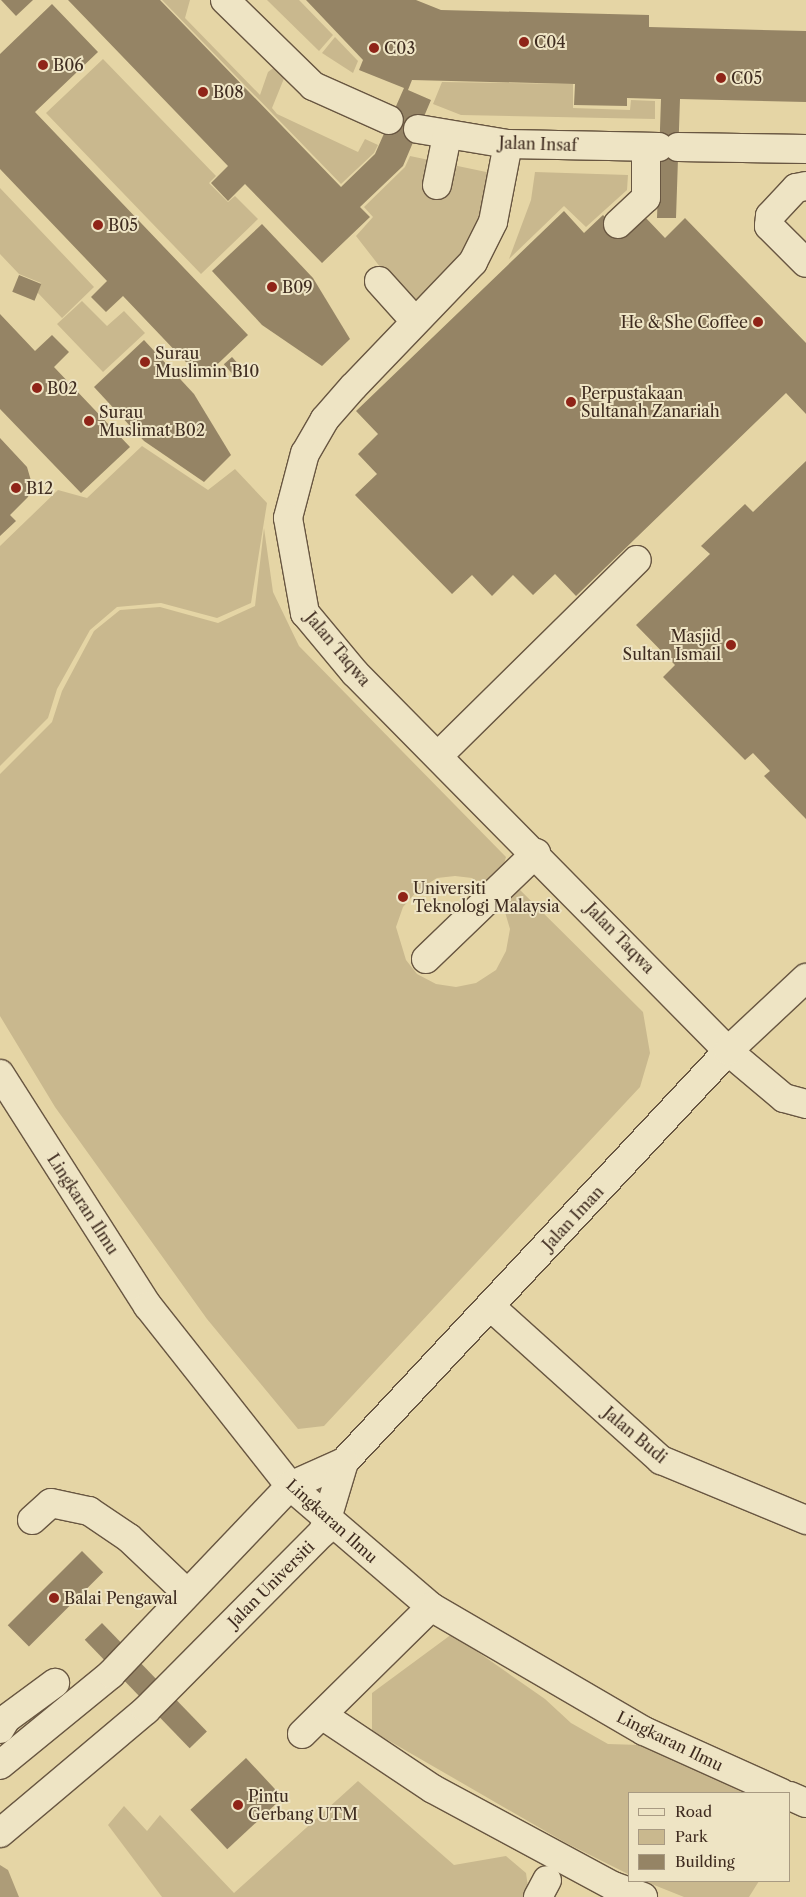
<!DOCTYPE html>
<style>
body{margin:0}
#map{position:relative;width:806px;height:1897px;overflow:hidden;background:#e5d5a5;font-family:"Libre Caslon Text",serif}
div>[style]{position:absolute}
.green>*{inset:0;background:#c9b88e}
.water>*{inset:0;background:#ad9c78}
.building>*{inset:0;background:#958465;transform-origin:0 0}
.roads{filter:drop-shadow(1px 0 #685641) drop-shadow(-1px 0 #685641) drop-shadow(0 1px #685641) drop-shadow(0 -1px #685641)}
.minor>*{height:28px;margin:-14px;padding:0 14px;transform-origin:14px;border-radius:14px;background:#eee4c4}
.dots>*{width:14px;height:14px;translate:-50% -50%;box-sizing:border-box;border:2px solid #eee4c4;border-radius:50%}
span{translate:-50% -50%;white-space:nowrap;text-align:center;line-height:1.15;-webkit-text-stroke:4px #eee4c4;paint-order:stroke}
.poi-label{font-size:16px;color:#3f2c20}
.left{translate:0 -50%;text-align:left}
.right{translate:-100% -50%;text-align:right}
.street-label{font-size:16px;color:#3f2c20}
.legend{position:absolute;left:628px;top:1792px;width:162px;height:90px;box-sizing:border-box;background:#eee4c4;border:1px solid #a89a82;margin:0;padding:6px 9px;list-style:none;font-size:15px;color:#3f2c20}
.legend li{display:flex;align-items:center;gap:10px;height:25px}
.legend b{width:25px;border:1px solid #a89a82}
</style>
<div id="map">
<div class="green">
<i style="clip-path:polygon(162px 0,190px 0,185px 18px,260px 95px,268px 72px,276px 66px,285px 76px,272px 108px,277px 114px,358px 152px,365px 139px,378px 145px,374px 153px,341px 184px)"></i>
<i style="clip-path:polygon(267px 0,299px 0,333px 35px,319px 51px)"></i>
<i style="clip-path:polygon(335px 37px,358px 61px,353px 73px,322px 53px)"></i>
<i style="clip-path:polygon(103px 59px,216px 176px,209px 183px,228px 202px,235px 196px,258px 219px,201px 274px,46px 113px)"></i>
<i style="clip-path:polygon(442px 82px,573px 84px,573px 108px,630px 110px,631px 100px,655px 101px,655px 119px,461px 115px,433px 104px)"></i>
<i style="clip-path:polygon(410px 156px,491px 173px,488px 199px,461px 261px,416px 300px,384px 272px,356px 236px,373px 217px,364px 207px,405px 167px)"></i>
<i style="clip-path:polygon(535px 172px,628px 175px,627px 190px,586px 227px,564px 206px,509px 259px,531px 200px)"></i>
<i style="clip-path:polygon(0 188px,94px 287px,62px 318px,37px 292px,41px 283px,19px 274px,0 254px)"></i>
<i style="clip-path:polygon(82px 301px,107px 326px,124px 311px,145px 333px,103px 372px,57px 324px)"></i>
<i style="clip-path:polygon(142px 446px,208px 490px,235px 469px,267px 503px,251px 603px,217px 618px,161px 603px,117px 607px,90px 630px,57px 689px,48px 718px,0 766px,0 546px,58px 490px,87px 498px)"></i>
<i style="clip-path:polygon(264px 528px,273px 592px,299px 646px,506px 857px,503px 867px,484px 886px,472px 878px,455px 876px,437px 878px,418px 890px,403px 907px,396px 927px,406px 960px,417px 974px,436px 984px,456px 987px,476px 983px,496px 970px,506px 951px,510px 929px,502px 902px,516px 886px,643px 1012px,650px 1053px,640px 1087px,324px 1426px,298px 1429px,207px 1319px,55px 1107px,0 1016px,0 774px,52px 722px,62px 691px,94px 631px,120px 610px,160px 607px,218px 623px,255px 606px)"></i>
<i style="clip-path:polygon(452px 1634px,545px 1699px,571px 1723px,608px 1744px,640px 1745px,662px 1753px,744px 1793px,630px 1793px,630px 1875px,566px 1843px,372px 1731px,372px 1693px)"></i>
<i style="clip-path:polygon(358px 1781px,454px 1865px,506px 1856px,526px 1873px,528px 1887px,523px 1897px,162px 1897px,108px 1825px,124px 1806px,147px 1831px,160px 1815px,234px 1893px)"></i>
<i style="clip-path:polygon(644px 1881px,759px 1881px,749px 1897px,684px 1897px)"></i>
</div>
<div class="water">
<i style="clip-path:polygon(0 1865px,8px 1870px,19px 1897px,0 1897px)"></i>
</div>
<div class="building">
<i style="clip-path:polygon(1px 0,33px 0,16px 16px)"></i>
<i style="clip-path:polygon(68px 0,160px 0,341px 187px,375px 154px,404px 88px,359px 70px,363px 60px,306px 0,416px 0,441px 10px,649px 15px,649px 27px,806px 31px,806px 102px,680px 99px,676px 218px,657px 218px,661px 99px,627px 98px,627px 106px,574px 105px,575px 84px,412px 80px,408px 90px,431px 100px,403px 166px,360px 207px,370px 217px,322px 263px,245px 184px,228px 201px,211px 183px,228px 166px)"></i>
<i style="clip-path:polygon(52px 4px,98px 52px,35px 112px,248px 335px,202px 379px,123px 296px,106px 312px,91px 297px,107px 281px,0 169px,0 54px)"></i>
<i style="clip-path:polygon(564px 211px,584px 233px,603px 215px,625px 237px,645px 217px,665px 238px,685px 218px,806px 343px,806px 414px,786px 393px,576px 596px,555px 574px,533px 595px,513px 575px,492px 596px,472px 575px,452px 594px,355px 495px,377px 474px,358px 454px,378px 434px,356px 411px)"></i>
<i style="clip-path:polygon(262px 224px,313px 278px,350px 339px,322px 366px,262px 325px,212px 271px)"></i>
<i style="left:19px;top:275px;width:24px;height:18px;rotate:22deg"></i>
<i style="clip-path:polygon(0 314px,35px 351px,52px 335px,69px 352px,54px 367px,130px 447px,81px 493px,0 409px)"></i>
<i style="clip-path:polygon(144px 340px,194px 394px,231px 455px,204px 482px,144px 441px,94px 387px)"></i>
<i style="left:232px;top:357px;width:13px;height:11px;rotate:48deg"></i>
<i style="clip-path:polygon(0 438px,27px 467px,32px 484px,28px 497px,10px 515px,16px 521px,0 536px)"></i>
<i style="clip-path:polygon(806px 461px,806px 819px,764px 776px,770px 771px,753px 753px,745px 760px,663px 677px,675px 665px,636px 625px,710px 554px,701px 546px,745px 504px,753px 512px)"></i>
<i style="left:82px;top:1551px;width:30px;height:105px;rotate:45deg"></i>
<i style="left:102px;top:1623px;width:151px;height:24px;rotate:46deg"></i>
<i style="left:246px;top:1758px;width:54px;height:76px;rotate:47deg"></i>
</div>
<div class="roads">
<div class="minor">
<i style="left:225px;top:0;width:123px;rotate:44.3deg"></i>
<i style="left:313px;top:86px;width:83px;rotate:24.1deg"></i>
<i style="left:418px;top:129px;width:91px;rotate:9.5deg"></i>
<i style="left:508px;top:144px;width:151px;rotate:1.1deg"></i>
<i style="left:508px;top:144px;width:79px;rotate:100.9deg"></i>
<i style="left:493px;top:222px;width:45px;rotate:116.6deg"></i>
<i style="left:473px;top:262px;width:173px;rotate:133.8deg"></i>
<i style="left:353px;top:387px;width:43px;rotate:131.2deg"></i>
<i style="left:325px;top:419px;width:39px;rotate:120deg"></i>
<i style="left:305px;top:453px;width:67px;rotate:104.7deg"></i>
<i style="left:288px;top:518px;width:97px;rotate:79.9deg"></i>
<i style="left:305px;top:613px;width:78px;rotate:50.2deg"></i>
<i style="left:355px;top:673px;width:531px;rotate:45.38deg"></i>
<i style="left:728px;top:1051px;width:73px;rotate:40deg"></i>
<i style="left:784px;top:1098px;width:23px;rotate:15deg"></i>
<i style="left:678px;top:147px;width:128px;rotate:0.9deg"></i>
<i style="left:437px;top:185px;width:50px;rotate:-78.5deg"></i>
<i style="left:806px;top:186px;width:10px;rotate:169deg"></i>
<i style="left:796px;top:188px;width:38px;rotate:133deg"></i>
<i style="left:770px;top:216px;width:10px;rotate:96deg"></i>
<i style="left:769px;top:226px;width:52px;rotate:45deg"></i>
<i style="left:618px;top:224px;width:38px;rotate:-43deg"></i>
<i style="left:646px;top:198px;width:51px;rotate:-90deg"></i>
<i style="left:379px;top:281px;width:54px;rotate:48deg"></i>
<i style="left:438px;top:756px;width:279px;rotate:-44.6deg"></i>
<i style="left:426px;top:959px;width:153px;rotate:-43.9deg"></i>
<i style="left:0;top:1074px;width:275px;rotate:57.5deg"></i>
<i style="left:148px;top:1306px;width:229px;rotate:51.7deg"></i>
<i style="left:290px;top:1486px;width:186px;rotate:40.6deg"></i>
<i style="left:431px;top:1607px;width:246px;rotate:30.2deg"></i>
<i style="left:644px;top:1731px;width:151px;rotate:24.2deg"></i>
<i style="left:491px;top:1307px;width:229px;rotate:42deg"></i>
<i style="left:661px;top:1460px;width:157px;rotate:22.5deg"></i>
<i style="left:32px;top:1520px;width:25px;rotate:-42deg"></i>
<i style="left:51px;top:1503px;width:39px;rotate:12deg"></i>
<i style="left:89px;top:1511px;width:48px;rotate:34deg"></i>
<i style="left:129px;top:1538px;width:80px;rotate:43.5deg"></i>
<i style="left:322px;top:1715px;width:133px;rotate:33.7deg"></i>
<i style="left:433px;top:1789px;width:204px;rotate:28.3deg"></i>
<i style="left:613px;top:1886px;width:32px;rotate:20deg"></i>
<i style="left:0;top:1729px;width:12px;rotate:-59deg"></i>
<i style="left:6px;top:1719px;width:61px;rotate:-36.3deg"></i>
<i style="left:302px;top:1734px;width:181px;rotate:-44.6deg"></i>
<i style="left:0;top:1765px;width:144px;rotate:-39.3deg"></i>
<i style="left:111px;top:1674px;width:260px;rotate:-46.4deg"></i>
<i style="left:290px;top:1486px;width:59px;rotate:-24deg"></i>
<i style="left:344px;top:1462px;width:562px;rotate:-46.95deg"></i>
<i style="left:728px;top:1051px;width:107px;rotate:-43.1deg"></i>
<i style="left:790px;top:1796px;width:17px;rotate:24deg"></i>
<i style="left:0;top:1833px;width:191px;rotate:-40.1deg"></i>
<i style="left:146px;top:1710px;width:251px;rotate:-45.2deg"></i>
<i style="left:323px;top:1532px;width:73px;rotate:-73.3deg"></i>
<i style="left:538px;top:1897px;width:19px;rotate:-62deg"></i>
</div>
</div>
<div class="dots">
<i style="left:524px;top:42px;background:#8f2418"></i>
<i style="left:374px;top:48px;background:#8f2418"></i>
<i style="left:43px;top:65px;background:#8f2418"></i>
<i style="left:721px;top:78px;background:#8f2418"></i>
<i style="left:203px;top:92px;background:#8f2418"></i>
<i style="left:98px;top:225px;background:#8f2418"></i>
<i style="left:272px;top:287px;background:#8f2418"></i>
<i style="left:758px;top:322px;background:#8f2418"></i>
<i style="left:145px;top:362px;background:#8f2418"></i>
<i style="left:37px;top:388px;background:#8f2418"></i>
<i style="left:571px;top:402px;background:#8f2418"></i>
<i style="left:89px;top:421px;background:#8f2418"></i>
<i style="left:16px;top:488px;background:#8f2418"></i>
<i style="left:731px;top:645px;background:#8f2418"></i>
<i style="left:403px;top:897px;background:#8f2418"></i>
<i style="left:54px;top:1598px;background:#8f2418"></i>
<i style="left:238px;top:1805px;background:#8f2418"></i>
</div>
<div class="poi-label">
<span class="left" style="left:534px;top:42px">C04</span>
<span class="left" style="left:384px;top:48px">C03</span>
<span class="left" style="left:53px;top:65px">B06</span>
<span class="left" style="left:731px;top:78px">C05</span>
<span class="left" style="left:213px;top:92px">B08</span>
<span class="left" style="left:108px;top:225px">B05</span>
<span class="left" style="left:282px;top:287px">B09</span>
<span class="right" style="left:748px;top:322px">He &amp; She Coffee</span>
<span class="left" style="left:155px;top:362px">Surau<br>Muslimin B10</span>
<span class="left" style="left:47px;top:388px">B02</span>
<span class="left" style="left:581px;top:402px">Perpustakaan<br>Sultanah Zanariah</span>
<span class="left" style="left:99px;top:421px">Surau<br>Muslimat B02</span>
<span class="left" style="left:26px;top:488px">B12</span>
<span class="right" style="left:721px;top:645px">Masjid<br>Sultan Ismail</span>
<span class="left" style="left:413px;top:897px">Universiti<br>Teknologi Malaysia</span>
<span class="left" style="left:64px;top:1598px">Balai Pengawal</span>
<span class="left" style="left:248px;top:1805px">Pintu<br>Gerbang UTM</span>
</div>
<div class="street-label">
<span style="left:538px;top:144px;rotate:2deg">Jalan Insaf</span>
<span style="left:338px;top:649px;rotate:50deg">Jalan Taqwa</span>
<span style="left:620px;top:938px;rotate:46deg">Jalan Taqwa</span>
<span style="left:83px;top:1204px;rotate:57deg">Lingkaran Ilmu</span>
<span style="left:573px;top:1218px;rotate:-47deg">Jalan Iman</span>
<span style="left:635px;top:1435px;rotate:40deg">Jalan Budi</span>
<span style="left:332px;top:1521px;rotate:42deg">Lingkaran Ilmu</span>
<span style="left:271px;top:1584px;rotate:-45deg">Jalan Universiti</span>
<span style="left:670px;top:1741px;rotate:26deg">Lingkaran Ilmu</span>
</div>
<ul class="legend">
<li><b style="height:6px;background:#eee4c4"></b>Road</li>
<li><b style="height:14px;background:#c9b88e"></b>Park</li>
<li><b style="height:14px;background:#958465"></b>Building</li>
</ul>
</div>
